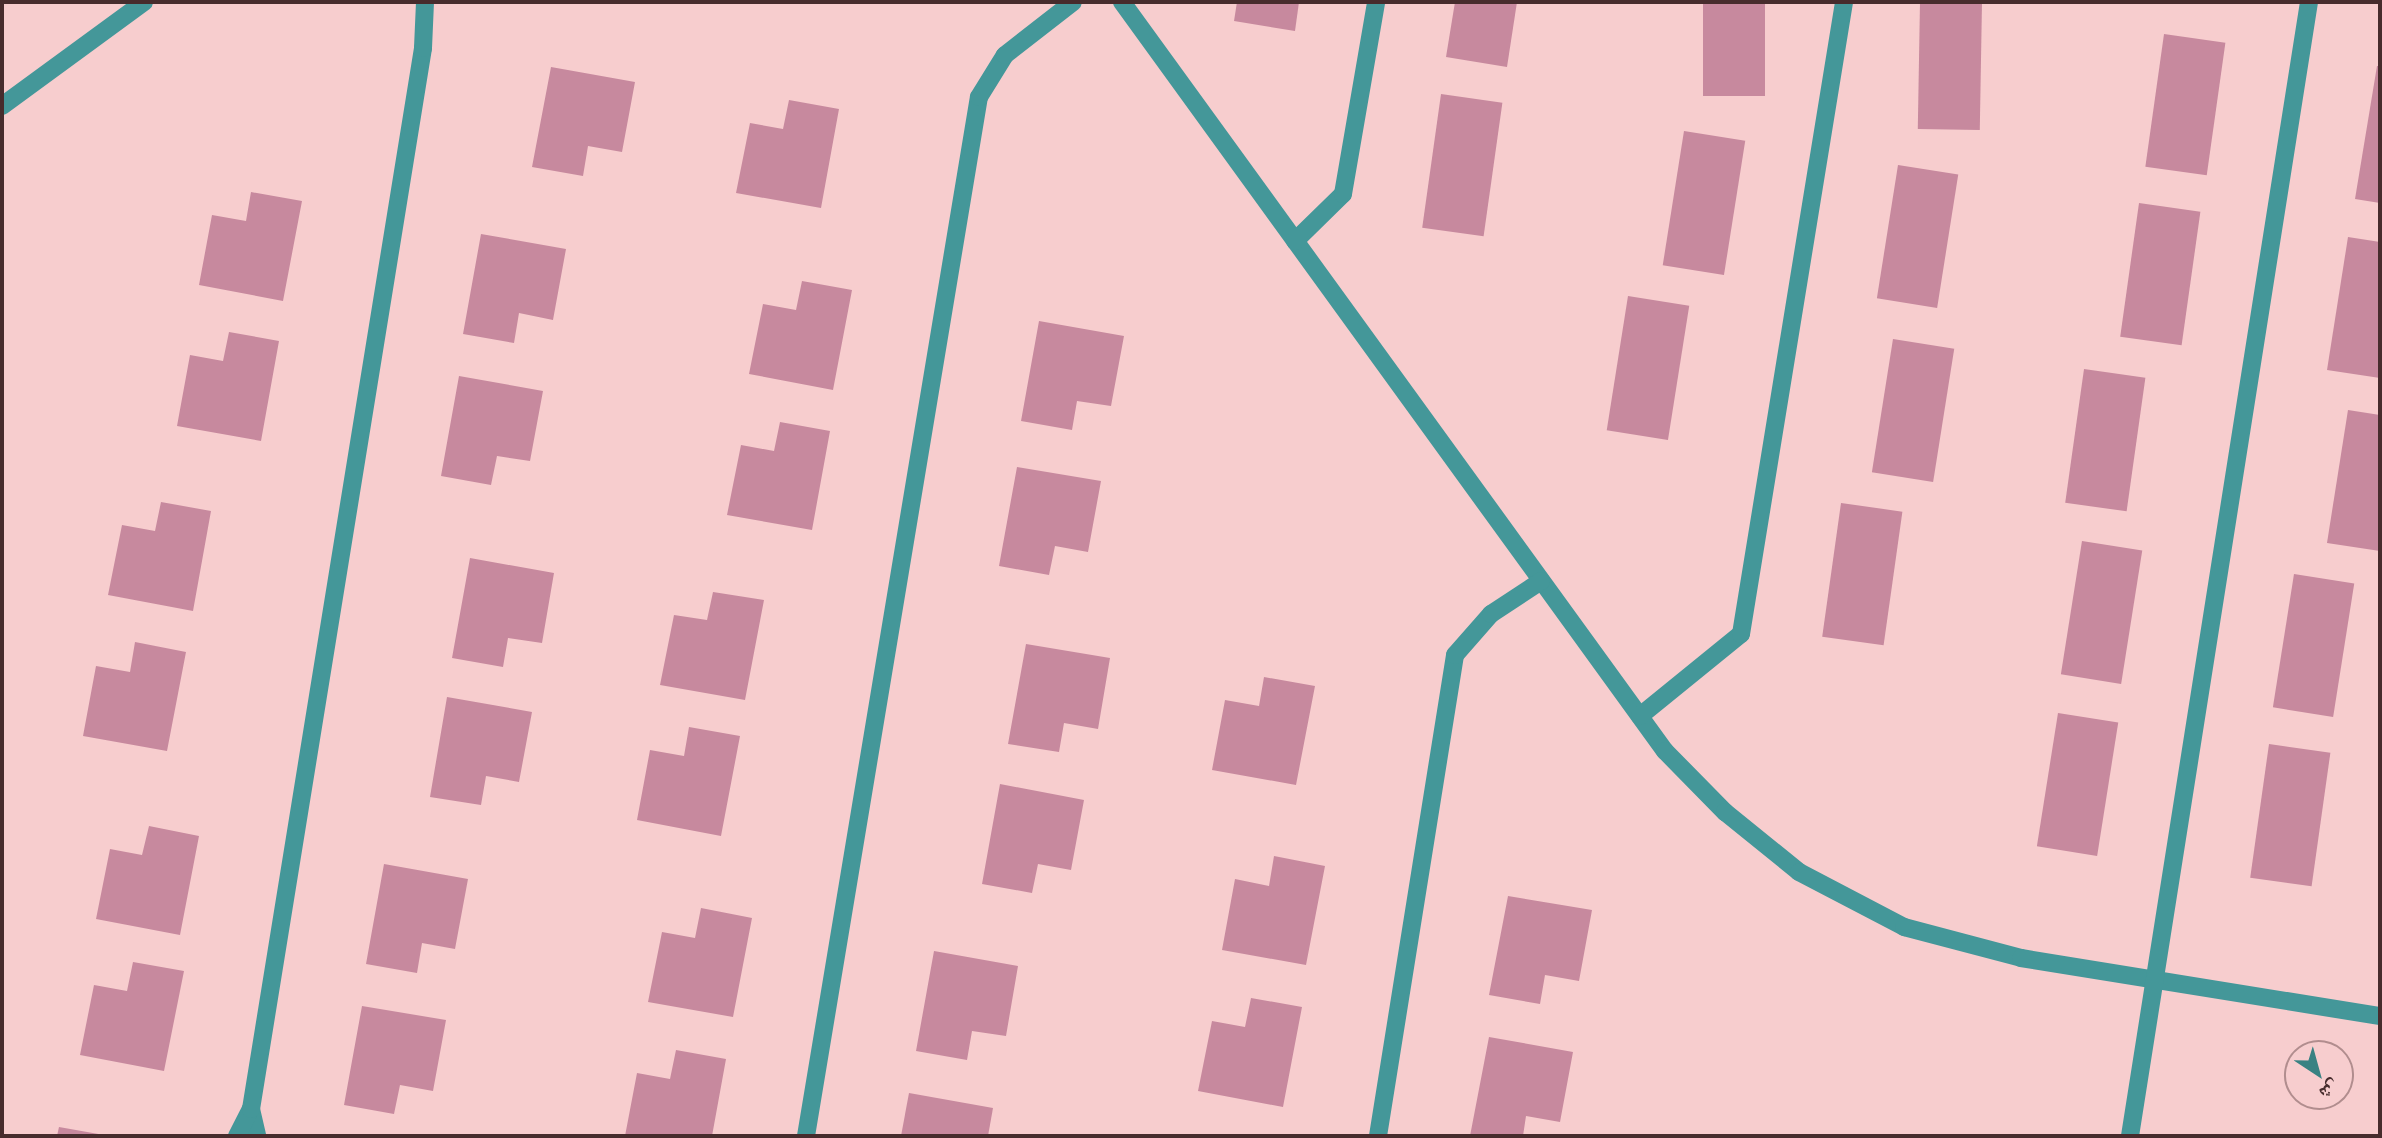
<!DOCTYPE html>
<meta charset="utf-8">
<style>
body{margin:0}
#map{position:relative;width:2382px;height:1138px;overflow:hidden;background:#f7cdce;font-family:"Titillium Web","Noto Naskh Arabic",sans-serif}
div>[style]{position:absolute}
.building>*{inset:0;background:#c7899e;transform-origin:0 0}
.minor>*{height:18px;margin:-9px;padding:0 9px;transform-origin:9px;border-radius:9px;background:#449799}
span{translate:-50% -50%;white-space:nowrap;text-align:center;line-height:1.15;-webkit-text-stroke:6px #f7cdce;paint-order:stroke}
.frame{position:absolute;inset:0;border:4px solid #472c2d;pointer-events:none}
.north{position:absolute;left:2284px;top:1040px;width:70px;height:70px;box-sizing:border-box;background:#f7cdce;border:2px solid #b18d8e;border-radius:50%;rotate:144deg;font-size:19px;font-weight:700;line-height:28px;text-align:center;color:#472c2d}
.north::after{content:'';display:block;margin:auto;width:24px;height:32px;background:#398283;clip-path:polygon(50% 0,100% 100%,50% 72%,0 100%)}
</style>
<div id="map">
<div class="building">
<i style="clip-path:polygon(1237px 2px,1299px 2px,1295px 31px,1234px 21px)"></i>
<i style="clip-path:polygon(1455px 2px,1517px 2px,1507px 67px,1446px 57px)"></i>
<i style="left:1703px;top:2px;width:62px;height:94px"></i>
<i style="left:1920px;top:2px;width:62px;height:127px;rotate:1deg"></i>
<i style="left:2164px;top:34px;width:62px;height:134px;rotate:8deg"></i>
<i style="clip-path:polygon(2377px 66px,2380px 66px,2380px 203px,2355px 199px)"></i>
<i style="clip-path:polygon(551px 67px,635px 82px,622px 152px,588px 146px,583px 176px,532px 167px)"></i>
<i style="left:1441px;top:94px;width:62px;height:135px;rotate:8deg"></i>
<i style="clip-path:polygon(789px 100px,839px 109px,821px 208px,736px 193px,750px 123px,783px 129px)"></i>
<i style="left:1684px;top:131px;width:62px;height:136px;rotate:9deg"></i>
<i style="left:1898px;top:165px;width:61px;height:135px;rotate:9deg"></i>
<i style="clip-path:polygon(251px 192px,302px 201px,283px 301px,199px 285px,212px 215px,246px 221px)"></i>
<i style="left:2139px;top:203px;width:62px;height:135px;rotate:8deg"></i>
<i style="clip-path:polygon(481px 234px,566px 249px,553px 320px,519px 313px,514px 343px,463px 334px)"></i>
<i style="clip-path:polygon(2348px 237px,2380px 242px,2380px 378px,2327px 370px)"></i>
<i style="clip-path:polygon(802px 281px,852px 290px,833px 390px,749px 374px,763px 304px,796px 310px)"></i>
<i style="left:1628px;top:296px;width:62px;height:136px;rotate:9deg"></i>
<i style="clip-path:polygon(1039px 321px,1124px 336px,1111px 406px,1077px 401px,1072px 430px,1021px 421px)"></i>
<i style="clip-path:polygon(229px 332px,279px 341px,261px 441px,177px 426px,190px 355px,223px 361px)"></i>
<i style="left:1893px;top:339px;width:62px;height:135px;rotate:9deg"></i>
<i style="left:2084px;top:369px;width:62px;height:135px;rotate:8deg"></i>
<i style="clip-path:polygon(459px 376px,543px 391px,530px 461px,497px 456px,491px 485px,441px 476px)"></i>
<i style="clip-path:polygon(2348px 410px,2380px 415px,2380px 551px,2327px 543px)"></i>
<i style="clip-path:polygon(780px 422px,830px 431px,812px 530px,727px 515px,741px 445px,774px 451px)"></i>
<i style="clip-path:polygon(1017px 467px,1101px 481px,1088px 552px,1055px 546px,1049px 575px,999px 566px)"></i>
<i style="clip-path:polygon(161px 502px,211px 511px,193px 611px,108px 595px,122px 525px,155px 531px)"></i>
<i style="left:1841px;top:503px;width:62px;height:135px;rotate:8deg"></i>
<i style="left:2082px;top:541px;width:61px;height:135px;rotate:9deg"></i>
<i style="clip-path:polygon(470px 558px,554px 573px,542px 643px,508px 638px,503px 667px,452px 658px)"></i>
<i style="left:2294px;top:574px;width:61px;height:135px;rotate:9deg"></i>
<i style="clip-path:polygon(713px 592px,764px 600px,745px 700px,660px 685px,674px 615px,707px 620px)"></i>
<i style="clip-path:polygon(135px 642px,186px 652px,167px 751px,83px 736px,96px 666px,130px 672px)"></i>
<i style="clip-path:polygon(1026px 644px,1110px 658px,1098px 729px,1064px 723px,1059px 752px,1008px 744px)"></i>
<i style="clip-path:polygon(1264px 677px,1315px 686px,1296px 785px,1212px 770px,1225px 700px,1259px 706px)"></i>
<i style="clip-path:polygon(447px 697px,532px 712px,519px 782px,486px 776px,481px 805px,430px 797px)"></i>
<i style="left:2058px;top:713px;width:61px;height:135px;rotate:9deg"></i>
<i style="clip-path:polygon(689px 727px,740px 736px,721px 836px,637px 820px,650px 750px,684px 756px)"></i>
<i style="left:2269px;top:744px;width:62px;height:135px;rotate:8deg"></i>
<i style="clip-path:polygon(1000px 784px,1084px 800px,1071px 870px,1038px 864px,1032px 893px,982px 884px)"></i>
<i style="clip-path:polygon(149px 826px,199px 836px,180px 935px,96px 919px,110px 849px,142px 855px)"></i>
<i style="clip-path:polygon(1274px 856px,1325px 866px,1306px 965px,1222px 950px,1235px 879px,1269px 886px)"></i>
<i style="clip-path:polygon(384px 864px,468px 879px,455px 949px,422px 943px,417px 973px,366px 964px)"></i>
<i style="clip-path:polygon(1508px 896px,1592px 910px,1579px 981px,1545px 975px,1540px 1004px,1489px 995px)"></i>
<i style="clip-path:polygon(701px 908px,752px 918px,733px 1017px,648px 1002px,662px 932px,695px 938px)"></i>
<i style="clip-path:polygon(934px 951px,1018px 966px,1006px 1036px,972px 1031px,967px 1060px,916px 1051px)"></i>
<i style="clip-path:polygon(133px 962px,184px 971px,164px 1071px,80px 1055px,94px 985px,127px 991px)"></i>
<i style="clip-path:polygon(1251px 998px,1302px 1007px,1283px 1107px,1198px 1091px,1212px 1021px,1245px 1027px)"></i>
<i style="clip-path:polygon(362px 1006px,446px 1020px,433px 1091px,400px 1085px,394px 1114px,344px 1105px)"></i>
<i style="clip-path:polygon(1489px 1037px,1573px 1052px,1560px 1122px,1526px 1116px,1523px 1136px,1470px 1136px)"></i>
<i style="clip-path:polygon(676px 1050px,726px 1059px,712px 1136px,625px 1136px,637px 1073px,670px 1079px)"></i>
<i style="clip-path:polygon(909px 1093px,993px 1108px,988px 1136px,901px 1136px)"></i>
<i style="clip-path:polygon(59px 1127px,104px 1135px,104px 1136px,57px 1136px)"></i>
</div>
<div class="minor">
<i style="left:1122px;top:2px;width:925px;rotate:54.06deg"></i>
<i style="left:1665px;top:751px;width:86px;rotate:45.5deg"></i>
<i style="left:1725px;top:812px;width:95px;rotate:39deg"></i>
<i style="left:1799px;top:872px;width:119px;rotate:27.6deg"></i>
<i style="left:1904px;top:927px;width:121px;rotate:14.8deg"></i>
<i style="left:2021px;top:958px;width:364px;rotate:9.2deg"></i>
<i style="left:2px;top:106px;width:176px;rotate:-36.2deg"></i>
<i style="left:1295px;top:241px;width:67px;rotate:-44.4deg"></i>
<i style="left:1343px;top:194px;width:195px;rotate:-80.2deg"></i>
<i style="left:1640px;top:716px;width:130px;rotate:-39.1deg"></i>
<i style="left:1741px;top:634px;width:640px;rotate:-80.74deg"></i>
<i style="left:251px;top:1109px;width:28px;rotate:77deg"></i>
<i style="left:237px;top:1136px;width:30px;rotate:-63deg"></i>
<i style="left:251px;top:1109px;width:1075px;rotate:-80.79deg"></i>
<i style="left:423px;top:48px;width:46px;rotate:-87.5deg"></i>
<i style="left:806px;top:1136px;width:1053px;rotate:-80.55deg"></i>
<i style="left:979px;top:97px;width:49px;rotate:-58.2deg"></i>
<i style="left:1005px;top:55px;width:86px;rotate:-37.9deg"></i>
<i style="left:1378px;top:1136px;width:487px;rotate:-80.9deg"></i>
<i style="left:1455px;top:655px;width:55px;rotate:-48.7deg"></i>
<i style="left:1491px;top:614px;width:60px;rotate:-33.4deg"></i>
<i style="left:2130px;top:1136px;width:1148px;rotate:-81.03deg"></i>
</div>
<div class="frame"></div>
<div class="north">ش</div>
</div>
